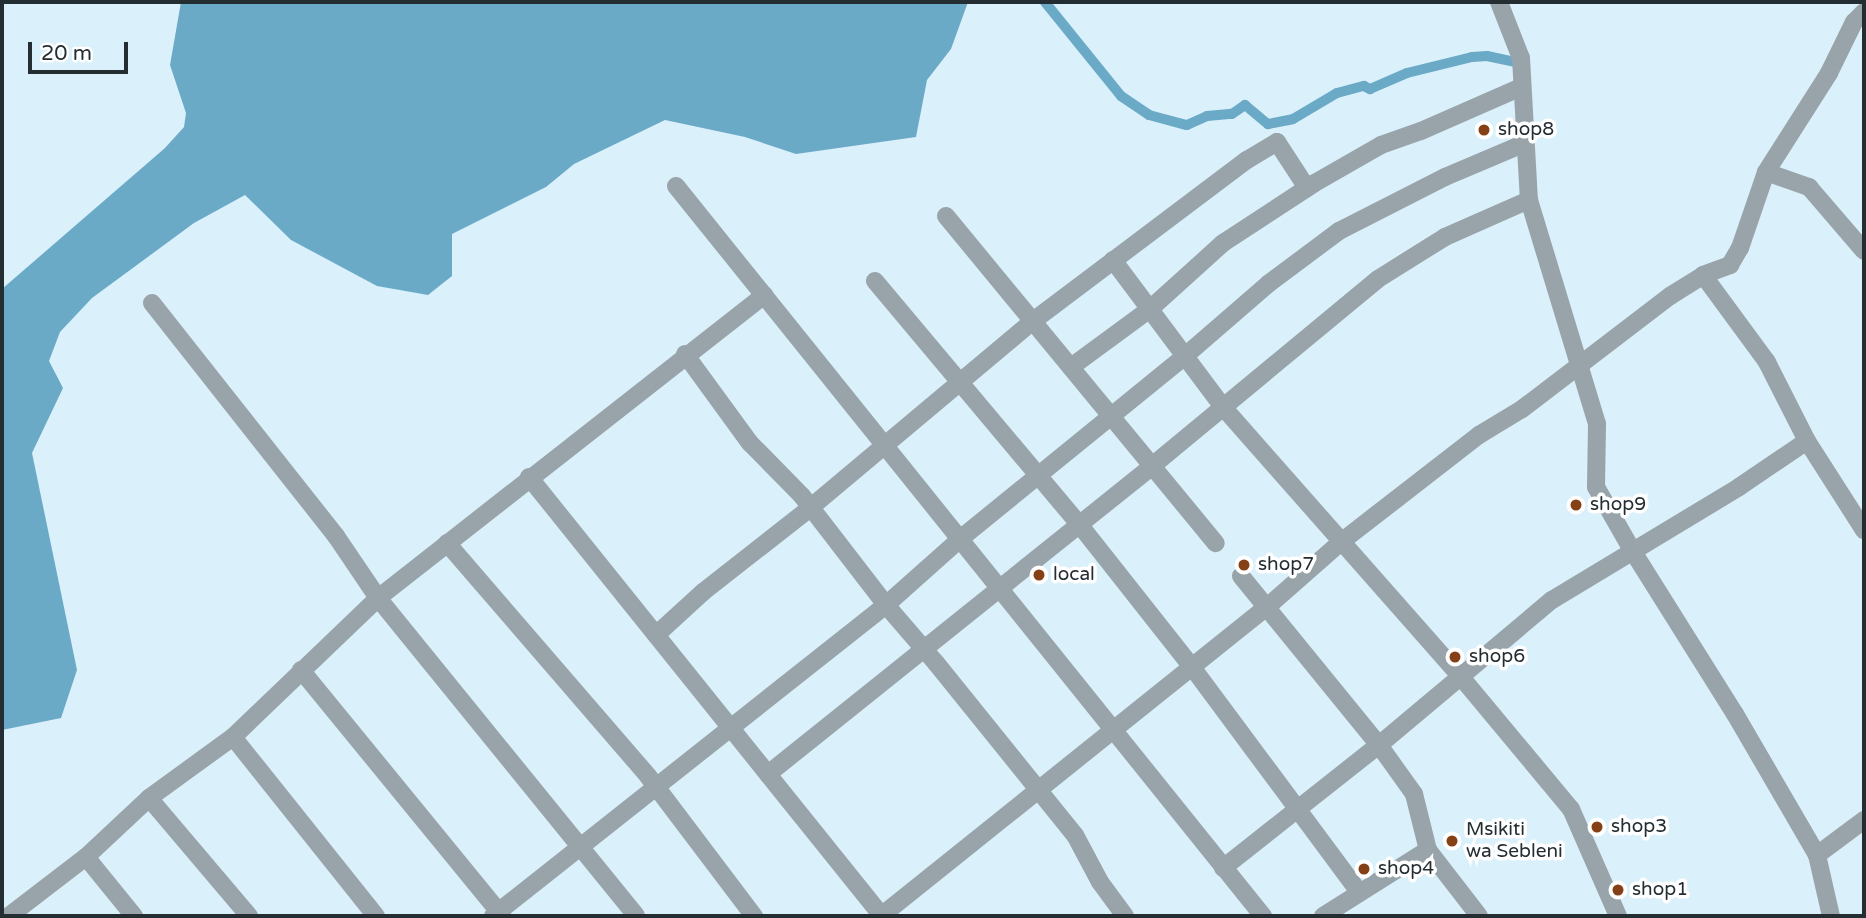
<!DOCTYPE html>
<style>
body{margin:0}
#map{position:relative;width:1866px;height:918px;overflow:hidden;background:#daf0fb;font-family:"Varela Round",sans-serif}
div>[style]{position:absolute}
.water>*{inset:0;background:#6baac7}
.stream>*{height:10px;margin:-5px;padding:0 5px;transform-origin:5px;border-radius:5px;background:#6baac7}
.minor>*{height:18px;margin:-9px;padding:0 9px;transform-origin:9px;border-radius:9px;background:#99a4aa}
.dots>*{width:19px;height:19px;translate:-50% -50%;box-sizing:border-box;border:4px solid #fff;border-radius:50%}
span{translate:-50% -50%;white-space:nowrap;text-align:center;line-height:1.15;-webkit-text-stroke:7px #fff;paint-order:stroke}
.poi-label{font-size:19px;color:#232d32}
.left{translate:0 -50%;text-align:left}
.frame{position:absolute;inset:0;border:4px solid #232d32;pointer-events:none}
.scale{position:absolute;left:28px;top:42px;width:100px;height:32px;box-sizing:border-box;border:4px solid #232d32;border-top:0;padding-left:9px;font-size:21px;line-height:24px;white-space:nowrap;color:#232d32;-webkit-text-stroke:5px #fff;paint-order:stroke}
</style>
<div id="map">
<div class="water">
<i style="clip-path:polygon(181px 2px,968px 2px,951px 49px,927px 80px,916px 137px,796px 154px,745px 137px,665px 120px,574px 164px,546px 187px,452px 234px,452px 276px,428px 295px,377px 286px,291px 240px,245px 195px,194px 223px,92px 298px,60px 332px,49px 361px,63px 388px,32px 453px,77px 670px,61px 718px,2px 730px,2px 289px,165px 148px,184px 127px,186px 113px,170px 65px)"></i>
</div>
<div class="stream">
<i style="left:1045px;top:2px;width:121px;rotate:51deg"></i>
<i style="left:1121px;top:96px;width:34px;rotate:34deg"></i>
<i style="left:1149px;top:115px;width:39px;rotate:15deg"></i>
<i style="left:1187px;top:125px;width:22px;rotate:-24deg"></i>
<i style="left:1207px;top:116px;width:25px;rotate:-5deg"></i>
<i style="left:1232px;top:114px;width:16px;rotate:-35deg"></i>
<i style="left:1245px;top:105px;width:30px;rotate:40deg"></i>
<i style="left:1268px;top:124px;width:25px;rotate:-11deg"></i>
<i style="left:1293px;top:119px;width:51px;rotate:-30.6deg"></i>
<i style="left:1337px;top:93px;width:28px;rotate:-15deg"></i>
<i style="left:1364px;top:86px;width:7px;rotate:27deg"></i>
<i style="left:1370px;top:89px;width:40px;rotate:-23.4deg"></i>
<i style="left:1407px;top:73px;width:67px;rotate:-13.8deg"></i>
<i style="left:1472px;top:57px;width:15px;rotate:-4deg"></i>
<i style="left:1487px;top:56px;width:33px;rotate:12deg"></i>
</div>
<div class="minor">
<i style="left:1499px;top:2px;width:60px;rotate:68.6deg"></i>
<i style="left:1521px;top:58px;width:142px;rotate:86.8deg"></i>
<i style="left:1529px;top:200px;width:234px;rotate:73.1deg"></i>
<i style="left:1597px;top:424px;width:63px;rotate:90.9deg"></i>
<i style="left:1596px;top:487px;width:73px;rotate:60.3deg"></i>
<i style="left:1632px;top:550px;width:194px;rotate:57.9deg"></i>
<i style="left:1735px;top:714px;width:163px;rotate:59.8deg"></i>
<i style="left:1817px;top:855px;width:63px;rotate:77.1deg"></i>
<i style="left:1766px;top:172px;width:46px;rotate:19.2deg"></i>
<i style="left:1809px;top:187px;width:84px;rotate:49.3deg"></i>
<i style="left:676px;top:186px;width:937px;rotate:51.2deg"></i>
<i style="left:946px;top:216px;width:424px;rotate:50.5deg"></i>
<i style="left:1113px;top:260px;width:184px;rotate:53.2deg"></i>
<i style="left:1223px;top:407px;width:360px;rotate:48.6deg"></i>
<i style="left:1461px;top:677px;width:172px;rotate:50.2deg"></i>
<i style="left:1571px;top:809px;width:117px;rotate:66.3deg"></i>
<i style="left:875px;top:281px;width:317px;rotate:50deg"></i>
<i style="left:1079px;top:524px;width:182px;rotate:51.7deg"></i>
<i style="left:1192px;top:667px;width:280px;rotate:53.4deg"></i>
<i style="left:152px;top:303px;width:297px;rotate:51.7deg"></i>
<i style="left:336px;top:536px;width:75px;rotate:55.9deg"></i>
<i style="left:378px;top:598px;width:409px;rotate:50.9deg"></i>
<i style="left:685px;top:354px;width:110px;rotate:53.9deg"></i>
<i style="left:750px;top:443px;width:74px;rotate:45.5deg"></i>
<i style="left:802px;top:496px;width:138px;rotate:52.4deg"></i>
<i style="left:886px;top:605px;width:77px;rotate:49.2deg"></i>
<i style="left:936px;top:663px;width:221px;rotate:51.1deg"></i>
<i style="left:1075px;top:835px;width:53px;rotate:62deg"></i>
<i style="left:1100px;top:882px;width:42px;rotate:53.7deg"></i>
<i style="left:1071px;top:367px;width:98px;rotate:-36.3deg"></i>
<i style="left:1150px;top:309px;width:98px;rotate:-42.1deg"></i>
<i style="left:1223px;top:243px;width:108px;rotate:-33.2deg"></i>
<i style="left:1313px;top:184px;width:78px;rotate:-29.8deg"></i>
<i style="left:1381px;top:145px;width:42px;rotate:-19.3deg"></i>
<i style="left:1421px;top:131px;width:109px;rotate:-23.7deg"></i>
<i style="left:1807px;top:441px;width:106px;rotate:57.4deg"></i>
<i style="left:529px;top:477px;width:563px;rotate:51.2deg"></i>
<i style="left:447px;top:543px;width:308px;rotate:49.2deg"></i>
<i style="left:648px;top:776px;width:176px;rotate:52.9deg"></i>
<i style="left:1241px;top:576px;width:218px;rotate:50.8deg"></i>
<i style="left:1379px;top:745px;width:60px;rotate:54.5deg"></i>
<i style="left:1414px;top:794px;width:58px;rotate:76deg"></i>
<i style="left:656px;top:635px;width:64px;rotate:-42.5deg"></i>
<i style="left:703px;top:592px;width:136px;rotate:-38.1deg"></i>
<i style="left:810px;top:508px;width:291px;rotate:-40deg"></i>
<i style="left:1033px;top:321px;width:268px;rotate:-37deg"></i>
<i style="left:1247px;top:160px;width:35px;rotate:-31deg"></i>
<i style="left:1277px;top:142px;width:55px;rotate:56.9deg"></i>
<i style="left:301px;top:670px;width:318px;rotate:50.7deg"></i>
<i style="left:233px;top:737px;width:229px;rotate:51.4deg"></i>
<i style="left:768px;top:774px;width:492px;rotate:-38.7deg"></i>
<i style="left:1152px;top:466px;width:293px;rotate:-39.6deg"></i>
<i style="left:1378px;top:279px;width:79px;rotate:-32.1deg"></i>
<i style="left:1445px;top:237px;width:92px;rotate:-23.8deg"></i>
<i style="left:149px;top:798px;width:155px;rotate:49.7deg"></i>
<i style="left:1817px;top:855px;width:59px;rotate:-36.7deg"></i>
<i style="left:86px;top:857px;width:76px;rotate:50.9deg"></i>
<i style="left:1223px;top:868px;width:199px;rotate:-38.3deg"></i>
<i style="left:1379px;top:745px;width:226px;rotate:-40deg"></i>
<i style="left:1552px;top:600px;width:218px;rotate:-31.1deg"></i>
<i style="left:1739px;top:487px;width:82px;rotate:-34.1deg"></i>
<i style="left:1807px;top:441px;width:89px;rotate:-116.9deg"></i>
<i style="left:1767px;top:362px;width:108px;rotate:-126.3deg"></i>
<i style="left:1703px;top:275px;width:29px;rotate:-20deg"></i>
<i style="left:1730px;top:265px;width:20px;rotate:-60deg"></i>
<i style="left:1740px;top:248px;width:80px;rotate:-71.1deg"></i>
<i style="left:1766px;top:172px;width:117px;rotate:-57.5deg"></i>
<i style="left:1829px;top:73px;width:57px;rotate:-63.9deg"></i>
<i style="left:1854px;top:22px;width:14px;rotate:-45deg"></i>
<i style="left:9px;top:916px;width:97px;rotate:-37.5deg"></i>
<i style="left:86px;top:857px;width:86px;rotate:-43.1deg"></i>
<i style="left:149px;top:798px;width:104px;rotate:-36deg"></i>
<i style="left:233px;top:737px;width:201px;rotate:-43.8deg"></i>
<i style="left:378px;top:598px;width:491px;rotate:-38.1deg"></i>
<i style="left:493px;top:916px;width:501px;rotate:-38.36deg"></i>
<i style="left:886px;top:605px;width:99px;rotate:-41.7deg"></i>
<i style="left:960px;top:539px;width:290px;rotate:-39.1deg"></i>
<i style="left:1185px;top:356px;width:110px;rotate:-40.9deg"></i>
<i style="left:1268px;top:284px;width:89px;rotate:-36.7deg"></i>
<i style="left:1339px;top:231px;width:119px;rotate:-27deg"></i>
<i style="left:1445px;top:177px;width:87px;rotate:-23deg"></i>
<i style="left:881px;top:916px;width:494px;rotate:-38.7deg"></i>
<i style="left:1267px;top:607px;width:98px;rotate:-41.3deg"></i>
<i style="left:1341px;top:542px;width:175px;rotate:-37.8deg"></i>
<i style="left:1479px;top:435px;width:50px;rotate:-31.2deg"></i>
<i style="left:1522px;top:409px;width:186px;rotate:-37.4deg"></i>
<i style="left:1670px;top:296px;width:39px;rotate:-32deg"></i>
<i style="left:1323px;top:916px;width:124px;rotate:-32.2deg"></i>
<i style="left:1428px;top:850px;width:83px;rotate:52.3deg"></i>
</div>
<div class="dots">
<i style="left:1484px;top:130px;background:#854115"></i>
<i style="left:1576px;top:505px;background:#854115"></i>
<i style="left:1244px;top:565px;background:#854115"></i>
<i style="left:1039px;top:575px;background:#854115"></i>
<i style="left:1455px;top:657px;background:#854115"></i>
<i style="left:1597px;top:827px;background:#854115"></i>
<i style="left:1452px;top:841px;background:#854115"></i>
<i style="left:1364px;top:869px;background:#854115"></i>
<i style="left:1618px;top:890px;background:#854115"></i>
</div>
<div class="poi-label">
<span class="left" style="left:1498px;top:130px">shop8</span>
<span class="left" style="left:1590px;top:505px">shop9</span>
<span class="left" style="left:1258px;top:565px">shop7</span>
<span class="left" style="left:1053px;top:575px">local</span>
<span class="left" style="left:1469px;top:657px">shop6</span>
<span class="left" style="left:1611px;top:827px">shop3</span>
<span class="left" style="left:1466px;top:841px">Msikiti<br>wa Sebleni</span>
<span class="left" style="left:1378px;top:869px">shop4</span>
<span class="left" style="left:1632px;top:890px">shop1</span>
</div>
<div class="frame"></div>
<div class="scale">20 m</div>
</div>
